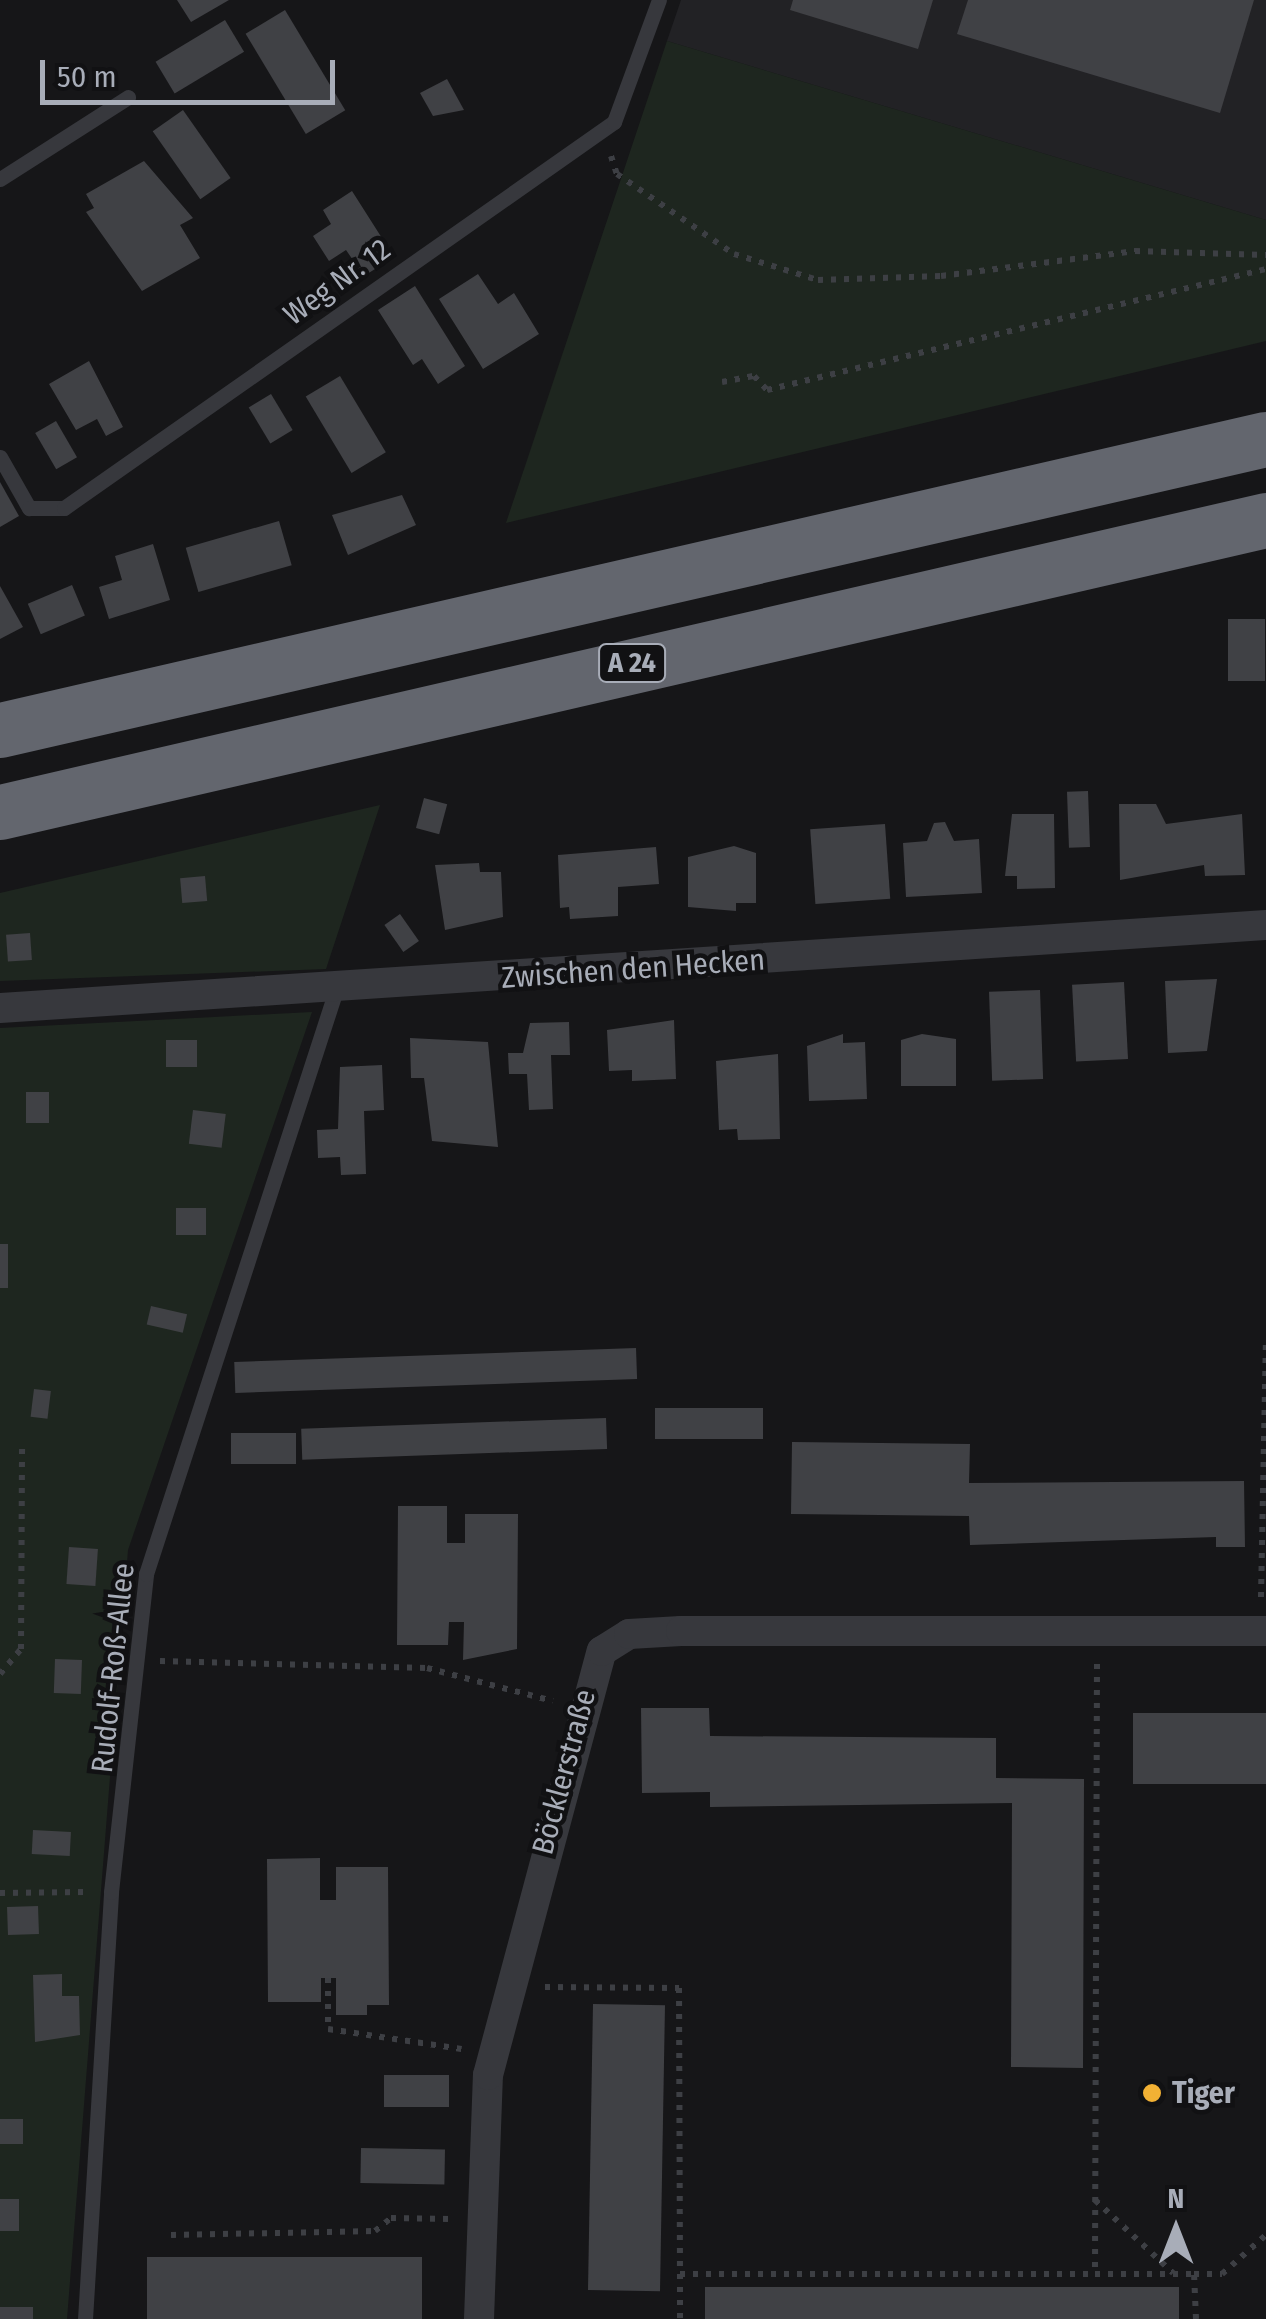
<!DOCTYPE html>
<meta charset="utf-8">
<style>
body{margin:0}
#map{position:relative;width:1266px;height:2319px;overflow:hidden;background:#161618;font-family:"Fira Sans Condensed",sans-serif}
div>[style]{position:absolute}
.built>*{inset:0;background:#222225}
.green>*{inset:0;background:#1e261f}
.building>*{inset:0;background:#404145;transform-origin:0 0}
.path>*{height:6px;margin-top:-3px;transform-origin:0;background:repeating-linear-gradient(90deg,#3d3f44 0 5px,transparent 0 13px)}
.lane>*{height:15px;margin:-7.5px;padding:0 7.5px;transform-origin:7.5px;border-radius:7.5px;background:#37383d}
.street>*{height:30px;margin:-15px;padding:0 15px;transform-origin:15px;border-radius:15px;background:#37383d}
.highway>*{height:55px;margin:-27.5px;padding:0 27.5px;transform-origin:27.5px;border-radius:27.5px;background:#63666e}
.dots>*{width:28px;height:28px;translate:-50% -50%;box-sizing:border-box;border:5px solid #111113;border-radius:50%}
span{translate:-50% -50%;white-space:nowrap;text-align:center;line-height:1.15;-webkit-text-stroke:9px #111113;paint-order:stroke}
.shield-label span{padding:2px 8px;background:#111113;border:2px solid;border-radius:8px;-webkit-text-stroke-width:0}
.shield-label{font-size:28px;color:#a8adb8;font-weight:700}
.street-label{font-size:30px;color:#a8adb8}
.poi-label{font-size:30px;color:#a8adb8;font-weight:700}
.left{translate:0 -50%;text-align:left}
.north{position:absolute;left:1126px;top:2179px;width:100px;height:100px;-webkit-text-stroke:8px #111113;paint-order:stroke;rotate:0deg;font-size:28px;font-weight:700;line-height:40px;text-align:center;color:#a8adb8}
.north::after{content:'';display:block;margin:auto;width:35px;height:45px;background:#a8adb8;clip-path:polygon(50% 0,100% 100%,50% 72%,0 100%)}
.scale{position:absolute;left:40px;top:60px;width:295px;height:45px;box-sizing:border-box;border:5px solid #a8adb8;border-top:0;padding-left:12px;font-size:30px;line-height:35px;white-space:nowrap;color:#a8adb8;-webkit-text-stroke:8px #111113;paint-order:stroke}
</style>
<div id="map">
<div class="built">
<i style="clip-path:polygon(681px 0,1266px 0,1266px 220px,667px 41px)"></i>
</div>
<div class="green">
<i style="clip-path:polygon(667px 41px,1266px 220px,1266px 341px,506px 523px)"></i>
<i style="clip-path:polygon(380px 805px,326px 969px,0 981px,0 893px)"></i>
<i style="clip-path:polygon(312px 1012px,128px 1550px,67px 2319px,0 2319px,0 1028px)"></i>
</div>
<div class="building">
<i style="clip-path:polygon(177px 0,229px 0,191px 22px)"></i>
<i style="clip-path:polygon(793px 0,933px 0,918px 49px,790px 10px)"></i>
<i style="clip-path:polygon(968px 0,1254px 0,1220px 113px,957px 34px)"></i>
<i style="left:285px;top:10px;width:117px;height:46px;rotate:59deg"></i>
<i style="left:225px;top:20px;width:37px;height:81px;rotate:59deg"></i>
<i style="clip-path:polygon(447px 79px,464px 110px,433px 116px,420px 93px)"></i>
<i style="left:183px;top:110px;width:83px;height:37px;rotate:55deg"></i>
<i style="clip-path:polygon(144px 161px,193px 218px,180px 225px,200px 258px,142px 291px,86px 212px,94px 208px,86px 194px)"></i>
<i style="clip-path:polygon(352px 191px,394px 257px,364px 276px,346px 250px,329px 261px,313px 236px,331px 224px,323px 210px)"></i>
<i style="clip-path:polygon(478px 274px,498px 304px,514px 293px,539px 334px,483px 369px,439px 299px)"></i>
<i style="clip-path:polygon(415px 286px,465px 366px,438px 384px,422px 359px,413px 365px,378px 310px)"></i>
<i style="clip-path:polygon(89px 361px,123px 427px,106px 436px,97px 419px,76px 430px,49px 384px)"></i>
<i style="left:340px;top:376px;width:89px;height:40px;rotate:59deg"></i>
<i style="left:271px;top:394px;width:42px;height:26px;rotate:59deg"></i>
<i style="left:56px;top:421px;width:42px;height:24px;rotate:60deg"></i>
<i style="clip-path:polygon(0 482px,19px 516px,0 527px)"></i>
<i style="clip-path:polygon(402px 495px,416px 525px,348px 555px,332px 515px)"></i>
<i style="left:279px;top:521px;width:46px;height:97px;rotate:74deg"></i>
<i style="clip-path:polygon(153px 544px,170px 600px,109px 619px,99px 587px,122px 580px,115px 556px)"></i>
<i style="left:72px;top:585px;width:33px;height:48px;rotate:67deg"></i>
<i style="clip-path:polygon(0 586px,23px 627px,0 639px)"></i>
<i style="left:1228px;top:619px;width:37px;height:62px"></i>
<i style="left:1088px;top:791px;width:56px;height:21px;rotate:88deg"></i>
<i style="left:424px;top:798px;width:24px;height:31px;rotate:15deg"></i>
<i style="clip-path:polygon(1119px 804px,1156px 804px,1166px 824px,1242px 814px,1245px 875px,1205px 876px,1204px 865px,1120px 880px)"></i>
<i style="clip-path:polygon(1012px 814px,1054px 814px,1055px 888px,1017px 889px,1017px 876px,1005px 876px)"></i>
<i style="clip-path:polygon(945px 822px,954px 841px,979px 839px,982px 893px,906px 897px,903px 843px,927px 841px,934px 823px)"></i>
<i style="left:885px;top:824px;width:75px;height:75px;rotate:86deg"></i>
<i style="clip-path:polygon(734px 846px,756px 853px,756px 903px,736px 903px,736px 911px,688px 907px,688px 857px)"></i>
<i style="clip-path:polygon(656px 847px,659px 884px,618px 887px,618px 916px,570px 919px,569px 907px,560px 908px,558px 855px)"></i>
<i style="clip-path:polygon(479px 863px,480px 872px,501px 872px,503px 917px,445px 930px,435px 865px)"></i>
<i style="left:205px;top:876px;width:25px;height:25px;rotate:85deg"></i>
<i style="left:400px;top:914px;width:33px;height:19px;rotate:55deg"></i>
<i style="left:30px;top:933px;width:27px;height:24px;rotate:86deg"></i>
<i style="clip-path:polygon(1217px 979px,1207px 1051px,1168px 1053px,1165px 981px)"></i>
<i style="left:1124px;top:982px;width:77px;height:52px;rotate:87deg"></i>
<i style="left:1040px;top:990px;width:89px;height:51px;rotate:88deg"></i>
<i style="clip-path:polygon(674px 1020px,676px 1079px,632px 1081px,632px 1070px,609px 1071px,607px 1030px)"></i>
<i style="clip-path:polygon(569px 1022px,570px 1055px,551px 1055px,553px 1109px,529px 1110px,527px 1074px,509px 1074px,508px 1053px,523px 1053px,530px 1023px)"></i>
<i style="clip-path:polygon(843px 1034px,843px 1043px,865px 1042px,867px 1099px,809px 1101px,807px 1046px)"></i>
<i style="clip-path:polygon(922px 1034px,956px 1039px,956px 1086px,901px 1086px,901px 1040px)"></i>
<i style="clip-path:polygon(410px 1038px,488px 1042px,498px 1147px,432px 1141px,424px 1078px,411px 1078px)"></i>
<i style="left:166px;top:1040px;width:31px;height:27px"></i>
<i style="clip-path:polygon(778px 1054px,780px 1139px,738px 1140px,737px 1129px,719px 1130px,716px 1061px)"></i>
<i style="clip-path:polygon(382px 1065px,384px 1110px,364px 1111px,366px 1174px,341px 1175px,340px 1157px,318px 1158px,317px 1130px,338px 1129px,340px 1067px)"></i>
<i style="left:26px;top:1092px;width:23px;height:31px"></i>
<i style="left:193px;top:1110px;width:33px;height:34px;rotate:7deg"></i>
<i style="left:176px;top:1208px;width:30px;height:27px"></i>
<i style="left:0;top:1244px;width:8px;height:44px"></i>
<i style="left:151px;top:1306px;width:37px;height:19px;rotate:13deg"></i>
<i style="left:636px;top:1348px;width:31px;height:402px;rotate:88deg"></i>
<i style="left:34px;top:1389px;width:17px;height:28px;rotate:7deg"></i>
<i style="left:655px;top:1408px;width:108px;height:31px"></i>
<i style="left:606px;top:1418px;width:31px;height:305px;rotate:88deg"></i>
<i style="left:231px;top:1433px;width:65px;height:31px"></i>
<i style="clip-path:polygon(792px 1442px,970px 1444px,969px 1483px,1244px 1481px,1245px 1547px,1216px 1547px,1216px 1537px,970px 1545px,969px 1516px,791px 1514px)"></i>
<i style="clip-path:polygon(398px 1506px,447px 1506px,447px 1543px,465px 1543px,465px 1514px,518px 1514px,517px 1649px,463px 1660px,464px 1622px,449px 1622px,448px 1645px,397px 1645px)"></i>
<i style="left:69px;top:1547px;width:29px;height:37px;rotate:4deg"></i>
<i style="left:55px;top:1659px;width:27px;height:34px;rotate:2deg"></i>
<i style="clip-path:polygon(641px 1708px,709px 1708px,710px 1736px,996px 1738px,996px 1778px,1084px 1779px,1083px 2068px,1011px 2067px,1012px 1803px,710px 1807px,710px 1792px,642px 1793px)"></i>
<i style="left:1133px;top:1713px;width:133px;height:71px"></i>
<i style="left:33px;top:1830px;width:38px;height:24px;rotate:3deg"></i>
<i style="clip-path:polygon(320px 1858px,320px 1900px,336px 1900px,336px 1867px,388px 1867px,389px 2005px,367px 2005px,367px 2015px,336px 2015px,336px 1978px,321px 1978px,321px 2002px,268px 2002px,267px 1859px)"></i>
<i style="left:38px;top:1906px;width:28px;height:31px;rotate:88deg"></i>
<i style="clip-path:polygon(62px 1974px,62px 1996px,79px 1996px,80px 2035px,35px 2042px,33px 1975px)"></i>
<i style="left:593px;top:2004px;width:72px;height:286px;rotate:1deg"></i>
<i style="left:384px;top:2075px;width:65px;height:32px"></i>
<i style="left:0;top:2119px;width:23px;height:25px"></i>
<i style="left:361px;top:2148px;width:84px;height:35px;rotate:1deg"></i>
<i style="left:0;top:2199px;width:19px;height:32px"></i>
<i style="left:147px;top:2257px;width:275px;height:63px"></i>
<i style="left:705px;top:2287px;width:474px;height:32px"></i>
<i style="left:33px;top:2307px;width:12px;height:33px;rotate:90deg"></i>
</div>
<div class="path">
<i style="left:611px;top:156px;width:19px;rotate:72deg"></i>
<i style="left:617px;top:174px;width:142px;rotate:34.4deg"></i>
<i style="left:734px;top:254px;width:88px;rotate:17.2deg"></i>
<i style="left:818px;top:280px;width:123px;rotate:-1.9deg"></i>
<i style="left:941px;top:276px;width:196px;rotate:-7.3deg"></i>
<i style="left:1135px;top:251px;width:131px;rotate:1.7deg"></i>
<i style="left:722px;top:382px;width:33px;rotate:-11deg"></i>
<i style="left:754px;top:376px;width:19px;rotate:47deg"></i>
<i style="left:767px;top:390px;width:513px;rotate:-13.63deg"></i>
<i style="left:1261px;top:1597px;width:252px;rotate:-88.9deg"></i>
<i style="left:160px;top:1661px;width:267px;rotate:1.5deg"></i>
<i style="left:427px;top:1668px;width:130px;rotate:14.7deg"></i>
<i style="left:1097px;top:1664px;width:610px;rotate:90.19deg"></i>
<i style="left:1095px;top:2274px;width:99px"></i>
<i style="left:0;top:1674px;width:33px;rotate:-50deg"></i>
<i style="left:21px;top:1649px;width:206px;rotate:-89.7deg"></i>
<i style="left:0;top:1893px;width:84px;rotate:-0.7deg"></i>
<i style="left:328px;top:1978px;width:51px;rotate:90deg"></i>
<i style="left:328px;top:2029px;width:135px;rotate:8.5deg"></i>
<i style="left:545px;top:1987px;width:134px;rotate:0.4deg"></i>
<i style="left:679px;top:1988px;width:286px;rotate:89.8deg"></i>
<i style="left:680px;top:2274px;width:415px"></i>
<i style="left:1095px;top:2200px;width:107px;rotate:43.1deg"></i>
<i style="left:171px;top:2235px;width:204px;rotate:-1.1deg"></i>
<i style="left:375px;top:2231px;width:21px;rotate:-39deg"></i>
<i style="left:391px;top:2218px;width:59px;rotate:1deg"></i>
<i style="left:680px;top:2274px;width:45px;rotate:90deg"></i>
<i style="left:1196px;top:2319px;width:45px;rotate:-92.5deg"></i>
<i style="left:1194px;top:2274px;width:28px"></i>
<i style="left:1222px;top:2274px;width:59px;rotate:-41.6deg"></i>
</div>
<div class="lane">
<i style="left:0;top:179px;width:152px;rotate:-32.6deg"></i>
<i style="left:0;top:457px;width:59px;rotate:60.4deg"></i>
<i style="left:29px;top:508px;width:35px"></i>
<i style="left:64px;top:508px;width:672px;rotate:-35.06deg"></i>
<i style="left:614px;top:122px;width:130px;rotate:-69.8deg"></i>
<i style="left:85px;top:2319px;width:428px;rotate:-86.5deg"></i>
<i style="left:111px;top:1892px;width:320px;rotate:-83.7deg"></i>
<i style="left:146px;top:1574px;width:614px;rotate:-71.98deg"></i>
</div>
<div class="street">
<i style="left:0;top:1008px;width:1269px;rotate:-3.75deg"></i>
<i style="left:479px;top:2319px;width:244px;rotate:-87.9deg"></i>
<i style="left:488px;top:2075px;width:439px;rotate:-75deg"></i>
<i style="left:602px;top:1651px;width:32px;rotate:-32deg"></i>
<i style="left:629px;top:1634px;width:52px;rotate:-3.3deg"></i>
<i style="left:681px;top:1631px;width:585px"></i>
</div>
<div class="highway">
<i style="left:0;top:730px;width:1299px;rotate:-12.95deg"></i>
<i style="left:0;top:812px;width:1299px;rotate:-12.99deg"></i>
</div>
<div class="dots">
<i style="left:1152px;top:2093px;background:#f2b134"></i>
</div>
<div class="shield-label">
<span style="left:632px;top:663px">A 24</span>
</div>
<div class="street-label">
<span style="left:337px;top:282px;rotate:-36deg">Weg Nr. 12</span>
<span style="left:633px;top:969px;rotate:-4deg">Zwischen den Hecken</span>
<span style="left:113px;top:1668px;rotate:-84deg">Rudolf-Roß-Allee</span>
<span style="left:564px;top:1772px;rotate:-75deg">Böcklerstraße</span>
</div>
<div class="poi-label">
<span class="left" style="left:1172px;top:2093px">Tiger</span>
</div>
<div class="north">N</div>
<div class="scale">50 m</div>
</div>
